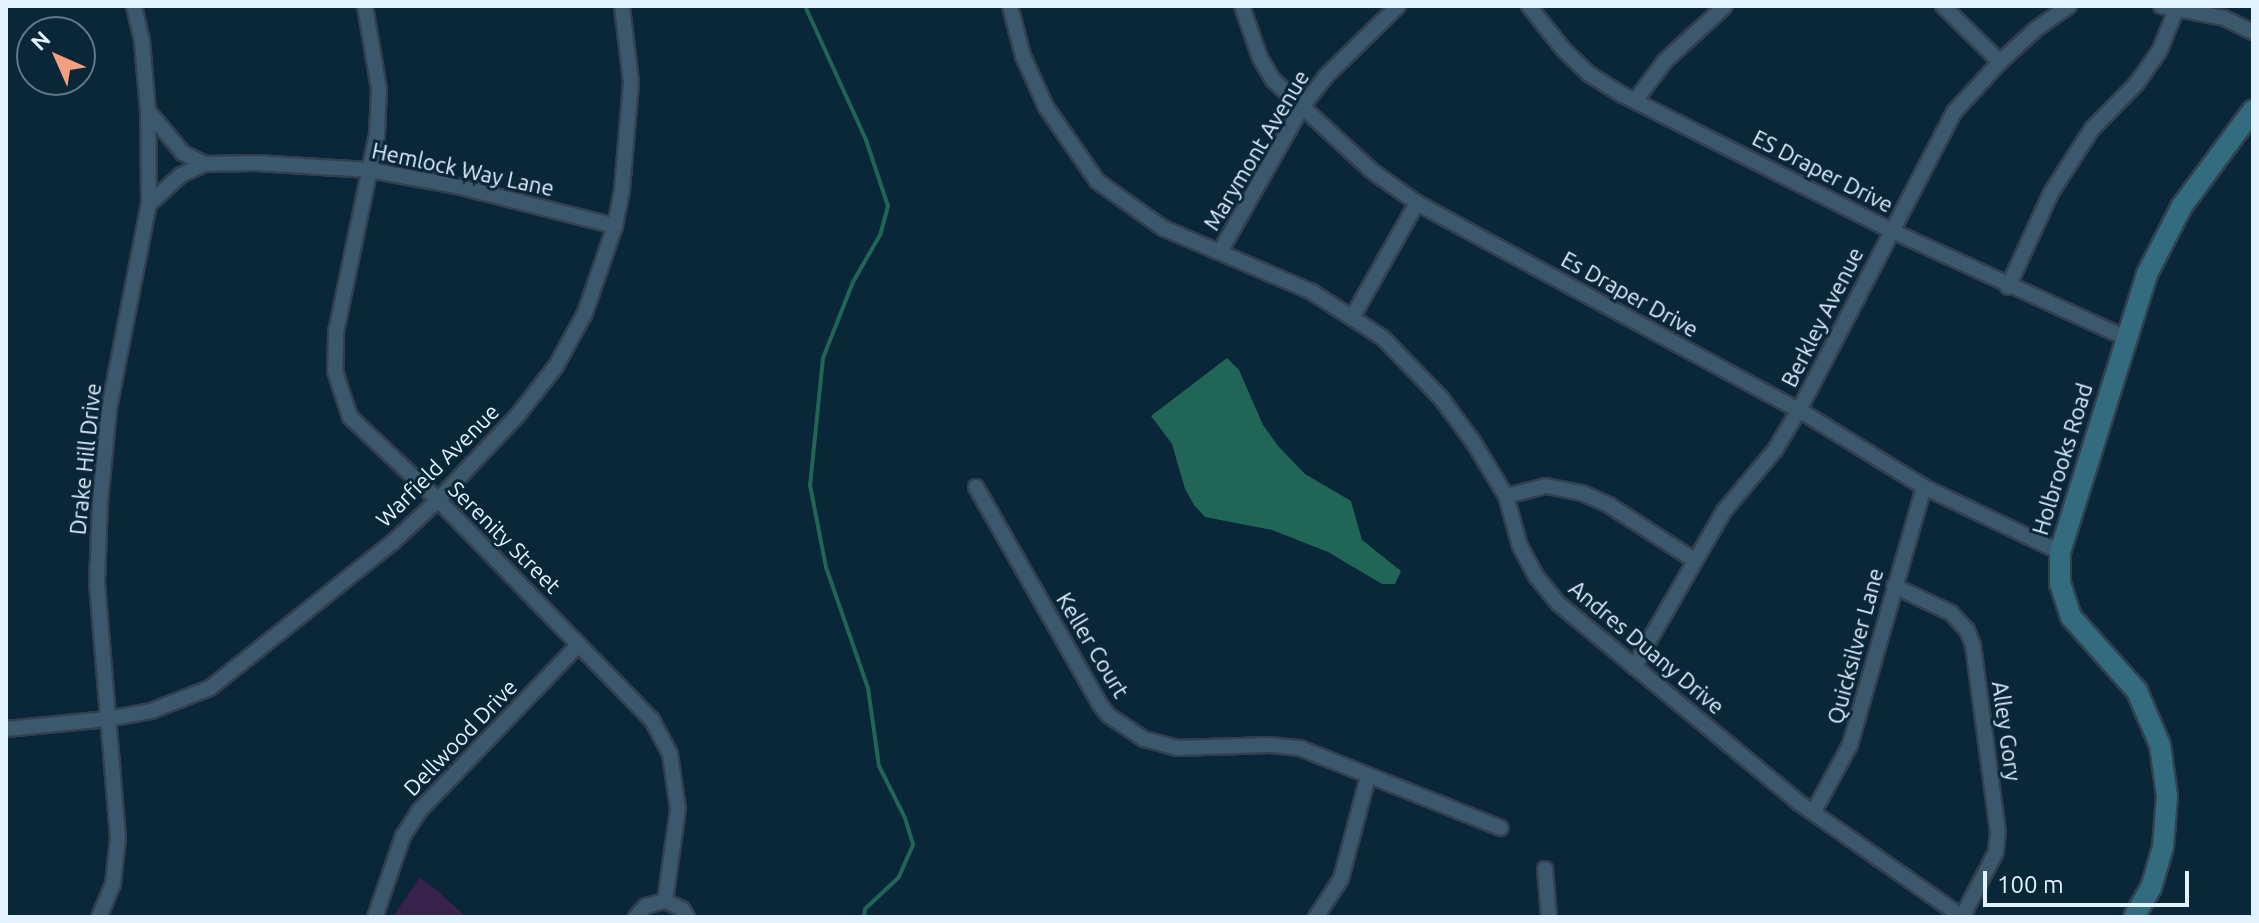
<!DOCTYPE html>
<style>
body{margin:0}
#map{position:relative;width:2259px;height:923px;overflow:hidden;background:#0a2639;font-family:Ubuntu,sans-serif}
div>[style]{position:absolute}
.green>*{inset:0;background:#37224c}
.water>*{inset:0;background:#216557}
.stream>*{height:4px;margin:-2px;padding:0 2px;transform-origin:2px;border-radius:2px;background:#216557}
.roads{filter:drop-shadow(2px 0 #32404e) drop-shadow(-2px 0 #32404e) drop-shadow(0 2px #32404e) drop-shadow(0 -2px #32404e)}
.street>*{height:14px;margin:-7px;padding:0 7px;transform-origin:7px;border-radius:7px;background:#3b586d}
.secondary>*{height:20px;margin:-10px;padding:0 10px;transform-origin:10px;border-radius:10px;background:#336b7f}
span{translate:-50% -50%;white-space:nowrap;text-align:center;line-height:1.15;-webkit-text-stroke:6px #0a2639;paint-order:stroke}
.street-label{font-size:22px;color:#e2f2ff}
.frame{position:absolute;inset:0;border:8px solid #e2f2ff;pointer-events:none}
.north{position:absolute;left:16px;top:16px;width:80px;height:80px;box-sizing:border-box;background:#0a2639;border:2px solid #607888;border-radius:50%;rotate:315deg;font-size:22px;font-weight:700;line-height:32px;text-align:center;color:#e2f2ff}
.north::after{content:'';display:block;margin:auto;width:28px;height:36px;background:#f2a080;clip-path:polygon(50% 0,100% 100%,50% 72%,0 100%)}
.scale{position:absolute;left:1983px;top:871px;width:206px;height:36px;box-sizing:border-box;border:4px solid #e2f2ff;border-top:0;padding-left:10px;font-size:24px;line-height:28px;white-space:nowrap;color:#e2f2ff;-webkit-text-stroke:6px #0a2639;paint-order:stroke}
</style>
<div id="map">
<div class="green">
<i style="clip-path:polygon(420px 877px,440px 893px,466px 917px,393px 917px)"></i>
</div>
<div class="water">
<i style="clip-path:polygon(1227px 358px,1239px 370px,1263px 425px,1278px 446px,1305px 474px,1351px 501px,1362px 540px,1401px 571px,1395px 584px,1382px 584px,1328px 552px,1272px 530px,1205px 517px,1194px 505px,1185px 489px,1172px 444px,1151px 416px)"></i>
</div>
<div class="stream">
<i style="left:805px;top:6px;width:147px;rotate:65.5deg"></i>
<i style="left:866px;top:140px;width:70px;rotate:71.6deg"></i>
<i style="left:888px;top:206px;width:30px;rotate:105deg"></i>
<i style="left:880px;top:235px;width:54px;rotate:119.9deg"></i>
<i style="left:853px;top:282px;width:82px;rotate:111.5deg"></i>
<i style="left:823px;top:358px;width:128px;rotate:95.8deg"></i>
<i style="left:810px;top:485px;width:84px;rotate:79deg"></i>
<i style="left:826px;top:567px;width:128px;rotate:70.9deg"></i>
<i style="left:868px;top:688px;width:79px;rotate:82deg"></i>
<i style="left:879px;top:766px;width:58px;rotate:63.4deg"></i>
<i style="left:905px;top:818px;width:28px;rotate:73deg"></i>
<i style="left:913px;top:845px;width:36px;rotate:114deg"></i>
<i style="left:898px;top:878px;width:45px;rotate:136.8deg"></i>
<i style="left:865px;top:909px;width:8px;rotate:97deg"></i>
</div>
<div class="roads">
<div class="street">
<i style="left:365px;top:6px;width:84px;rotate:80.4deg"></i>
<i style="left:379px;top:89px;width:45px;rotate:92.5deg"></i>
<i style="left:377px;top:134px;width:202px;rotate:101.7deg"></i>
<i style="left:336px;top:332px;width:39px;rotate:91deg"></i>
<i style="left:335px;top:371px;width:48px;rotate:71.9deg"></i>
<i style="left:350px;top:417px;width:121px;rotate:43.3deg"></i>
<i style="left:438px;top:500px;width:307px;rotate:45.8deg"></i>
<i style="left:652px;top:720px;width:38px;rotate:62deg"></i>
<i style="left:670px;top:754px;width:56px;rotate:81.7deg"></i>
<i style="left:678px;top:809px;width:93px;rotate:98deg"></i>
<i style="left:1010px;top:6px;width:52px;rotate:75.4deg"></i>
<i style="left:1023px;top:56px;width:56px;rotate:65.7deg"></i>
<i style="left:1046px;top:107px;width:90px;rotate:55.4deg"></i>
<i style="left:1097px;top:181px;width:81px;rotate:35.5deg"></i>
<i style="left:1163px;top:228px;width:162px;rotate:23.2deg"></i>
<i style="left:1312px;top:292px;width:85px;rotate:32.9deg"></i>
<i style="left:1383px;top:338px;width:83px;rotate:46deg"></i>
<i style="left:1441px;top:398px;width:56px;rotate:53.7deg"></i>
<i style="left:1474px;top:443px;width:62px;rotate:58.9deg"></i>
<i style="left:1506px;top:496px;width:52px;rotate:74.4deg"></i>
<i style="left:1520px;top:546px;width:34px;rotate:62deg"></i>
<i style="left:1536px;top:576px;width:36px;rotate:51deg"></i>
<i style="left:1559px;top:604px;width:310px;rotate:39.6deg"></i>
<i style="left:1798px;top:802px;width:200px;rotate:35deg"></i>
<i style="left:1242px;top:6px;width:55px;rotate:70.9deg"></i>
<i style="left:1260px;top:58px;width:26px;rotate:59deg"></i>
<i style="left:1273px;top:80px;width:134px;rotate:42.6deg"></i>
<i style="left:1372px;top:171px;width:55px;rotate:35.4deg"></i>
<i style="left:1417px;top:203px;width:434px;rotate:28.5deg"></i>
<i style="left:1799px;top:410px;width:147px;rotate:31.6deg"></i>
<i style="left:1924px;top:487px;width:151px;rotate:25.5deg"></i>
<i style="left:1529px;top:6px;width:56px;rotate:51.5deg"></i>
<i style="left:1564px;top:50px;width:35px;rotate:44deg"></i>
<i style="left:1589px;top:74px;width:40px;rotate:32deg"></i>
<i style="left:1623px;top:95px;width:299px;rotate:26.8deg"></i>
<i style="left:1890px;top:230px;width:257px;rotate:24.6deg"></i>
<i style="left:1943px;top:6px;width:80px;rotate:44.5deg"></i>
<i style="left:2161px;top:6px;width:64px;rotate:10.8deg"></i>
<i style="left:2224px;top:18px;width:32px;rotate:26deg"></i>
<i style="left:1635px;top:101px;width:50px;rotate:-53.1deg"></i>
<i style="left:1665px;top:61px;width:81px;rotate:-42.5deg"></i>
<i style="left:148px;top:111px;width:55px;rotate:50.2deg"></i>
<i style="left:183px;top:153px;width:25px;rotate:27deg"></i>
<i style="left:205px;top:164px;width:51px;rotate:-1.1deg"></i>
<i style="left:256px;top:163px;width:113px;rotate:3.5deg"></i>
<i style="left:369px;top:170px;width:88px;rotate:10.4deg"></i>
<i style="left:456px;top:186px;width:164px;rotate:14.1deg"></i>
<i style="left:149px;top:204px;width:43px;rotate:-42.2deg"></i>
<i style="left:181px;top:175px;width:26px;rotate:-25deg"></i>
<i style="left:1221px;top:250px;width:164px;rotate:-60.5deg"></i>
<i style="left:1302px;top:107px;width:39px;rotate:-52deg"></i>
<i style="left:1326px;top:76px;width:100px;rotate:-44.2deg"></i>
<i style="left:2008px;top:287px;width:103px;rotate:-65.4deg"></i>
<i style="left:2051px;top:193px;width:76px;rotate:-57.4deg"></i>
<i style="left:2092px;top:129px;width:64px;rotate:-45.6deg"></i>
<i style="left:2137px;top:83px;width:38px;rotate:-55deg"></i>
<i style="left:2159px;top:52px;width:45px;rotate:-68deg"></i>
<i style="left:1353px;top:316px;width:130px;rotate:-60.5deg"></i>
<i style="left:976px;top:487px;width:249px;rotate:60.3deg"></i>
<i style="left:1099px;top:703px;width:15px;rotate:53deg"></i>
<i style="left:1108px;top:715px;width:43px;rotate:33.7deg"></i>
<i style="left:1144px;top:739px;width:34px;rotate:15deg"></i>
<i style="left:1177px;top:748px;width:93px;rotate:-1.8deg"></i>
<i style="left:1270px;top:745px;width:30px;rotate:6deg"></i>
<i style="left:1300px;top:748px;width:216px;rotate:21.7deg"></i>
<i style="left:1506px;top:496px;width:41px;rotate:-14deg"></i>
<i style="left:1546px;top:486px;width:37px;rotate:11deg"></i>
<i style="left:1582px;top:493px;width:30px;rotate:24deg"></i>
<i style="left:1609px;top:505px;width:101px;rotate:32.9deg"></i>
<i style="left:1894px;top:586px;width:63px;rotate:25.3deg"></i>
<i style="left:1951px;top:613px;width:23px;rotate:47deg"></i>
<i style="left:1967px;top:630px;width:16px;rotate:68deg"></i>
<i style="left:1973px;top:645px;width:189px;rotate:82.4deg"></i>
<i style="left:1998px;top:832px;width:20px;rotate:96deg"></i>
<i style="left:1996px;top:852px;width:73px;rotate:117.6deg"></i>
<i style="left:1634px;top:667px;width:180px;rotate:-60deg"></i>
<i style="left:1724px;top:511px;width:80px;rotate:-50.1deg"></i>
<i style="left:1775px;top:450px;width:47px;rotate:-59deg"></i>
<i style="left:1799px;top:410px;width:336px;rotate:-62.5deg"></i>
<i style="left:1954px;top:112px;width:68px;rotate:-47.4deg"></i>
<i style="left:2000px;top:62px;width:49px;rotate:-42.5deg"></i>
<i style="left:2036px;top:29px;width:40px;rotate:-34.9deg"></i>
<i style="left:6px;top:729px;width:102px;rotate:-5.6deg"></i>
<i style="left:108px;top:719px;width:44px;rotate:-10.5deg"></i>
<i style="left:151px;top:711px;width:63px;rotate:-21.3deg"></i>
<i style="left:210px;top:688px;width:234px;rotate:-38.6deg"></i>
<i style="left:393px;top:542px;width:62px;rotate:-43deg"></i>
<i style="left:438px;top:500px;width:115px;rotate:-46.8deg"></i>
<i style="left:517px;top:416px;width:63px;rotate:-52deg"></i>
<i style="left:556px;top:366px;width:60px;rotate:-61.3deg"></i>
<i style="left:585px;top:313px;width:92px;rotate:-71deg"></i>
<i style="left:615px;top:226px;width:37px;rotate:-79deg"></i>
<i style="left:622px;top:190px;width:108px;rotate:-85.2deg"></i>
<i style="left:631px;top:82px;width:77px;rotate:-96.8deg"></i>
<i style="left:1814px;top:811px;width:75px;rotate:-61.4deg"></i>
<i style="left:1850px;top:745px;width:268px;rotate:-74deg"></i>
<i style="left:1545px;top:869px;width:48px;rotate:85.2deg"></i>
<i style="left:99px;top:917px;width:36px;rotate:-67deg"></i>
<i style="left:113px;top:884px;width:46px;rotate:-83.8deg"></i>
<i style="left:118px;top:838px;width:255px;rotate:-94.7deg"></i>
<i style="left:97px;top:584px;width:81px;rotate:-87.9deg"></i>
<i style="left:100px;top:503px;width:94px;rotate:-84.5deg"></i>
<i style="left:109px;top:409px;width:209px;rotate:-79deg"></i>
<i style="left:149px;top:204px;width:93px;rotate:-90.6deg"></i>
<i style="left:148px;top:111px;width:70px;rotate:-94.9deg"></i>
<i style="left:142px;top:41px;width:36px;rotate:-103deg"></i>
<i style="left:375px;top:917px;width:86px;rotate:-70.9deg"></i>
<i style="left:403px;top:836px;width:30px;rotate:-57deg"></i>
<i style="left:419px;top:811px;width:231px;rotate:-46.2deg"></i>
<i style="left:636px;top:917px;width:15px;rotate:-48deg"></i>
<i style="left:646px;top:906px;width:20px;rotate:-15deg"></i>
<i style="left:665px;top:901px;width:19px;rotate:25deg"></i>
<i style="left:682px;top:909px;width:9px;rotate:58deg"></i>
<i style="left:1316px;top:917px;width:45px;rotate:-56.7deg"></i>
<i style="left:1341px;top:879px;width:106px;rotate:-75.2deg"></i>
</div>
<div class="secondary">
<i style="left:2134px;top:917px;width:34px;rotate:-60deg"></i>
<i style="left:2151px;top:888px;width:43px;rotate:-73.7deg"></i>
<i style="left:2163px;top:847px;width:51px;rotate:-85.5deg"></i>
<i style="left:2167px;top:796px;width:51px;rotate:-97.8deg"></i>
<i style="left:2160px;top:745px;width:59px;rotate:-113.1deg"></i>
<i style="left:2137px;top:691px;width:99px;rotate:-131.7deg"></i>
<i style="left:2071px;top:617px;width:35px;rotate:-108deg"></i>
<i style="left:2060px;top:584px;width:32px;rotate:-90deg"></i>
<i style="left:2060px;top:552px;width:291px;rotate:-72.6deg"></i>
<i style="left:2147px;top:274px;width:76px;rotate:-62.8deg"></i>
<i style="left:2182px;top:206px;width:119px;rotate:-53.5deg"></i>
</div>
</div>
<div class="street-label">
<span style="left:1256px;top:150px;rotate:-59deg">Marymont Avenue</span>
<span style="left:463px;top:169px;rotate:12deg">Hemlock Way Lane</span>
<span style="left:1823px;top:171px;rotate:27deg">ES Draper Drive</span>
<span style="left:1630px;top:294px;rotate:29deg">Es Draper Drive</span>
<span style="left:1822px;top:317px;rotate:-63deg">Berkley Avenue</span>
<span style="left:85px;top:459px;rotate:-84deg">Drake Hill Drive</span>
<span style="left:2062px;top:459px;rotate:-73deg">Holbrooks Road</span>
<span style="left:437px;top:465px;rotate:-45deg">Warfield Avenue</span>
<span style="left:505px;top:537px;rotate:45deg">Serenity Street</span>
<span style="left:1093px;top:645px;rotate:59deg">Keller Court</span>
<span style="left:1855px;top:646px;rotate:-75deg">Quicksilver Lane</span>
<span style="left:1647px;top:647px;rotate:40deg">Andres Duany Drive</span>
<span style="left:2007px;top:731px;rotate:82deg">Alley Gory</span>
<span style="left:460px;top:737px;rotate:-46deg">Dellwood Drive</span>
</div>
<div class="frame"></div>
<div class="north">N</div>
<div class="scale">100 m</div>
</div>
